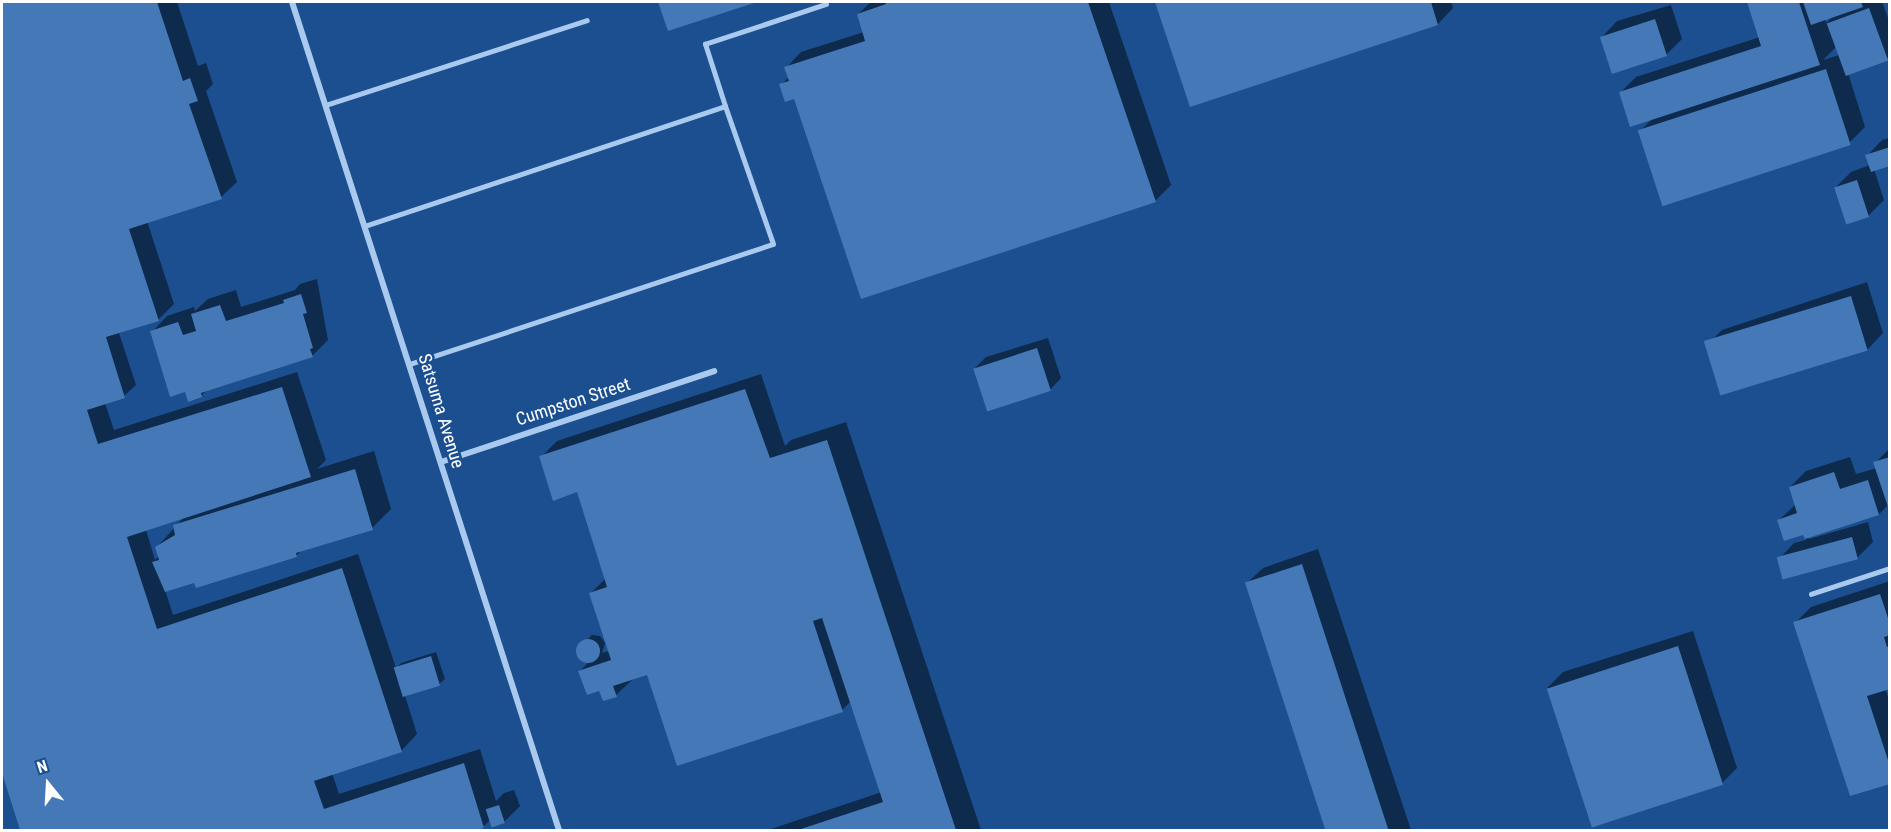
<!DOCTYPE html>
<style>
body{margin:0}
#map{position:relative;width:1891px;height:832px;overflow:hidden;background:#1b4f8f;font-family:"Roboto Condensed",sans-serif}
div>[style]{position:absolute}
.shadow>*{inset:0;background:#0007}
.building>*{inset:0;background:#4478b7;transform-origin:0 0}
.round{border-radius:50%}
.lane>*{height:4.5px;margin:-2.25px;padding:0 2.25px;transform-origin:2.25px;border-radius:2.25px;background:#a9c9ee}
.street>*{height:6px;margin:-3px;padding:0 3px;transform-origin:3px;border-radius:3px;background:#a9c9ee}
span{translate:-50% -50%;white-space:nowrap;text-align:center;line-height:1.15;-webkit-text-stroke:5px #1b4f8f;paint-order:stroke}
.street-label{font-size:18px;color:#fff}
.frame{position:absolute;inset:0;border:3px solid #fff;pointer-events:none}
.north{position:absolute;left:18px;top:754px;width:60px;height:60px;-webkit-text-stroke:4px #1b4f8f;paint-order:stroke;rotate:342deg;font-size:16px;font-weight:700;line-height:24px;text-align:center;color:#fff}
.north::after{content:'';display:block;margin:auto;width:21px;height:27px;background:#fff;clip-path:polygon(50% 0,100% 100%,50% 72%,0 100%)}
</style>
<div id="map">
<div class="shadow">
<i style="clip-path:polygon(evenodd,2px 2px,177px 2px,198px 66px,206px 63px,213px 84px,206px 91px,237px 182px,221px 197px,147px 221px,174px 304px,158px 320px,119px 333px,136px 385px,124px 396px,105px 403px,114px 430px,297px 372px,326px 460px,317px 469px,374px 451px,391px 509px,372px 528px,303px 549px,296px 556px,165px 590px,173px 615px,358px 554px,396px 668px,401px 663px,436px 652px,445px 679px,439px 684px,405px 696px,417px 734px,402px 750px,332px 773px,339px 794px,480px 749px,496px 801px,504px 793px,514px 790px,520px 806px,504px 822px,491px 819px,483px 827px,472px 830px,22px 830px,2px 768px,2px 2px,184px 517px,157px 547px,159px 556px,155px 560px,146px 530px,184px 517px)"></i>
<i style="clip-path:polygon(660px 2px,753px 2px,669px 29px)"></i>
<i style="clip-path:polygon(871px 2px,1109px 2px,1171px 185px,1155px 201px,795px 97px,781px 85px,789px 77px,786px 68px,801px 52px,864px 32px,858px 14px)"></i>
<i style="clip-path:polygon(1157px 2px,1451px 2px,1453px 8px,1438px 24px,1191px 105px)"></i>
<i style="clip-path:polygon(evenodd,1749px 2px,1882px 2px,1890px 23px,1890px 57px,1848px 73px,1865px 127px,1849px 143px,1664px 204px,1640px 131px,1653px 118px,1620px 93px,1636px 77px,1760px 37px,1749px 2px,1835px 15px,1826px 23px,1825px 19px,1835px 15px,1749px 2px,1836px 47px,1839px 55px,1823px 60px,1836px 47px)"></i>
<i style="clip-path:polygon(1671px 5px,1682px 39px,1666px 55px,1602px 37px,1617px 21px)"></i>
<i style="clip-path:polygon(1890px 138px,1890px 164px,1874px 169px,1884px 200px,1868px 216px,1836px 187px,1851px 172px,1870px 165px,1867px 156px,1882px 140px)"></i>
<i style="clip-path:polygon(317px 279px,328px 340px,312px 356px,209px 388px,201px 396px,186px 391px,152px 332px,167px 316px,194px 307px,195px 311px,208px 299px,236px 290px,241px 307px,295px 290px,300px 284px)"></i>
<i style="clip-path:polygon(1867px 282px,1883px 333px,1868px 349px,1706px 346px,1722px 330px)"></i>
<i style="clip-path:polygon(1048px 338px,1061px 378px,1050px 390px,975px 368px,986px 357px)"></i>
<i style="clip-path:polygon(761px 374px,785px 446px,791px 440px,846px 422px,981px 830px,768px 830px,882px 792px,852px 700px,842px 710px,648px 673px,632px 680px,616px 695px,600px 689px,580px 671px,592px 659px,585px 660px,579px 655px,579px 647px,592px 635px,600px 636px,605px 643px,602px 653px,609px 651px,591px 593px,606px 578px,578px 490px,541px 457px,557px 441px)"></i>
<i style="clip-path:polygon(1890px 448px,1890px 506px,1889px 504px,1879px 514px,1808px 537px,1809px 539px,1868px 522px,1873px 542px,1857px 558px,1779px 559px,1794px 543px,1806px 540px,1804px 533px,1779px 520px,1795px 505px,1790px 487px,1806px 471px,1850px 457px,1856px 474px,1877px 468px,1875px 463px)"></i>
<i style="clip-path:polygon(1318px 549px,1411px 830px,1328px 830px,1247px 583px,1263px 568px)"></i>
<i style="clip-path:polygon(1890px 581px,1890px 688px,1885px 689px,1890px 702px,1890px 782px,1795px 623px,1811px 607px)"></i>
<i style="clip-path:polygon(1693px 631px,1737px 768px,1721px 784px,1547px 688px,1563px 672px)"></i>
</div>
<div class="building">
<i style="clip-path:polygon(2px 2px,157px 2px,183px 81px,190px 78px,198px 101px,189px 104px,222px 199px,129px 229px,159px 321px,106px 337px,125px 398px,87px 410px,98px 444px,282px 387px,311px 477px,127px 537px,157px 629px,342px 568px,402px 752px,314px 781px,324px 809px,464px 763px,484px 828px,477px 830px,20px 830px,2px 773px)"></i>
<i style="clip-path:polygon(658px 2px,757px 2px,668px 31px)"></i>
<i style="clip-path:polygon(885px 2px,1088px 2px,1156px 202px,861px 299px,794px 99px,785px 102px,779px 84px,789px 81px,784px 67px,865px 41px,857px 14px,886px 4px)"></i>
<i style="clip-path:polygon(1155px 2px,1431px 2px,1438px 25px,1190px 107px)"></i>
<i style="clip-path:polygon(1747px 2px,1799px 2px,1820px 65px,1630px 127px,1619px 92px,1761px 46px)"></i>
<i style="clip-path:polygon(1803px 2px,1861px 2px,1863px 7px,1811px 25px)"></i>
<i style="left:1869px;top:8px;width:56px;height:45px;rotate:70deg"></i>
<i style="left:1655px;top:19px;width:39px;height:58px;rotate:72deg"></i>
<i style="left:1826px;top:69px;width:80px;height:198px;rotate:72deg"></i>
<i style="clip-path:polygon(1890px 147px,1890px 166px,1871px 172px,1865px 155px)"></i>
<i style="left:1857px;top:180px;width:39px;height:24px;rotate:72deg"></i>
<i style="clip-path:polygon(301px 294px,307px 313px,303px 314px,313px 348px,310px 349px,313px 357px,201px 393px,202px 397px,188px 402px,185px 392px,170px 397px,150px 331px,178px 322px,183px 335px,196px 331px,191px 314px,220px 305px,226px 321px,284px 303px,283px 300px)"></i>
<i style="left:1851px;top:296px;width:57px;height:154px;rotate:73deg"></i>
<i style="left:1037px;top:348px;width:45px;height:67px;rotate:72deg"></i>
<i style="clip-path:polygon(745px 389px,770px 458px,827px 440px,956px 830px,798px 830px,883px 802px,822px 618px,813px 621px,843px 712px,677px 766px,647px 675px,613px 686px,617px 697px,603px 701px,599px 691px,587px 695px,578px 671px,611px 660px,589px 593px,607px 587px,577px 492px,553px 501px,539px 456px)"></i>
<i style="clip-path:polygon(1890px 457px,1890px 510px,1889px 510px,1873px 462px)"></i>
<i style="clip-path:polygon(355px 469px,373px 530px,296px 553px,297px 557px,196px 588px,194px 583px,165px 592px,152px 562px,159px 560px,155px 547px,175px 535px,173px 525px)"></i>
<i style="clip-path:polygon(1834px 472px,1840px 489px,1868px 480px,1879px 515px,1805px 539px,1803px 535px,1784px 541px,1777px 520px,1797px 513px,1789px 487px)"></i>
<i style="left:1852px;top:537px;width:23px;height:78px;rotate:75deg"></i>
<i style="left:1302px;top:564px;width:280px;height:60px;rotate:72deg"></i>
<i style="clip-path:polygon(1880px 594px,1890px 624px,1890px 635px,1884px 637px,1887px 647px,1890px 646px,1890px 689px,1867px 696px,1890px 766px,1890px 784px,1850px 796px,1793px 622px)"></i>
<i class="round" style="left:576px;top:639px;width:24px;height:24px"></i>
<i style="left:1678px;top:646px;width:146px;height:138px;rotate:72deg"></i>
<i style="left:431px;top:656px;width:31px;height:39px;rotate:73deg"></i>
<i style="left:499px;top:805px;width:19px;height:14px;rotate:72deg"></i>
</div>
<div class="lane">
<i style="left:326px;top:105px;width:274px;rotate:-18deg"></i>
<i style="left:365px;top:226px;width:379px;rotate:-18.4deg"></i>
<i style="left:725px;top:106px;width:65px;rotate:-107.9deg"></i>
<i style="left:705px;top:44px;width:127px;rotate:-18.3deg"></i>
<i style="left:826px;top:4px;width:2px;rotate:-117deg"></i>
<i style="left:410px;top:364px;width:382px;rotate:-18.3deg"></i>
<i style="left:773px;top:244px;width:146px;rotate:-109.2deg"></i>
<i style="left:1811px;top:594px;width:83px;rotate:-18.2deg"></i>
</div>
<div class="street">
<i style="left:292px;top:2px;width:870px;rotate:72.13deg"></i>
<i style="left:441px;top:462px;width:288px;rotate:-18.4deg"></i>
</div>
<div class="street-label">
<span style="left:573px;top:402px;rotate:-18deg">Cumpston Street</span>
<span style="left:441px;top:411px;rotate:73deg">Satsuma Avenue</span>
</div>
<div class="frame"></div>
<div class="north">N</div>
</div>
